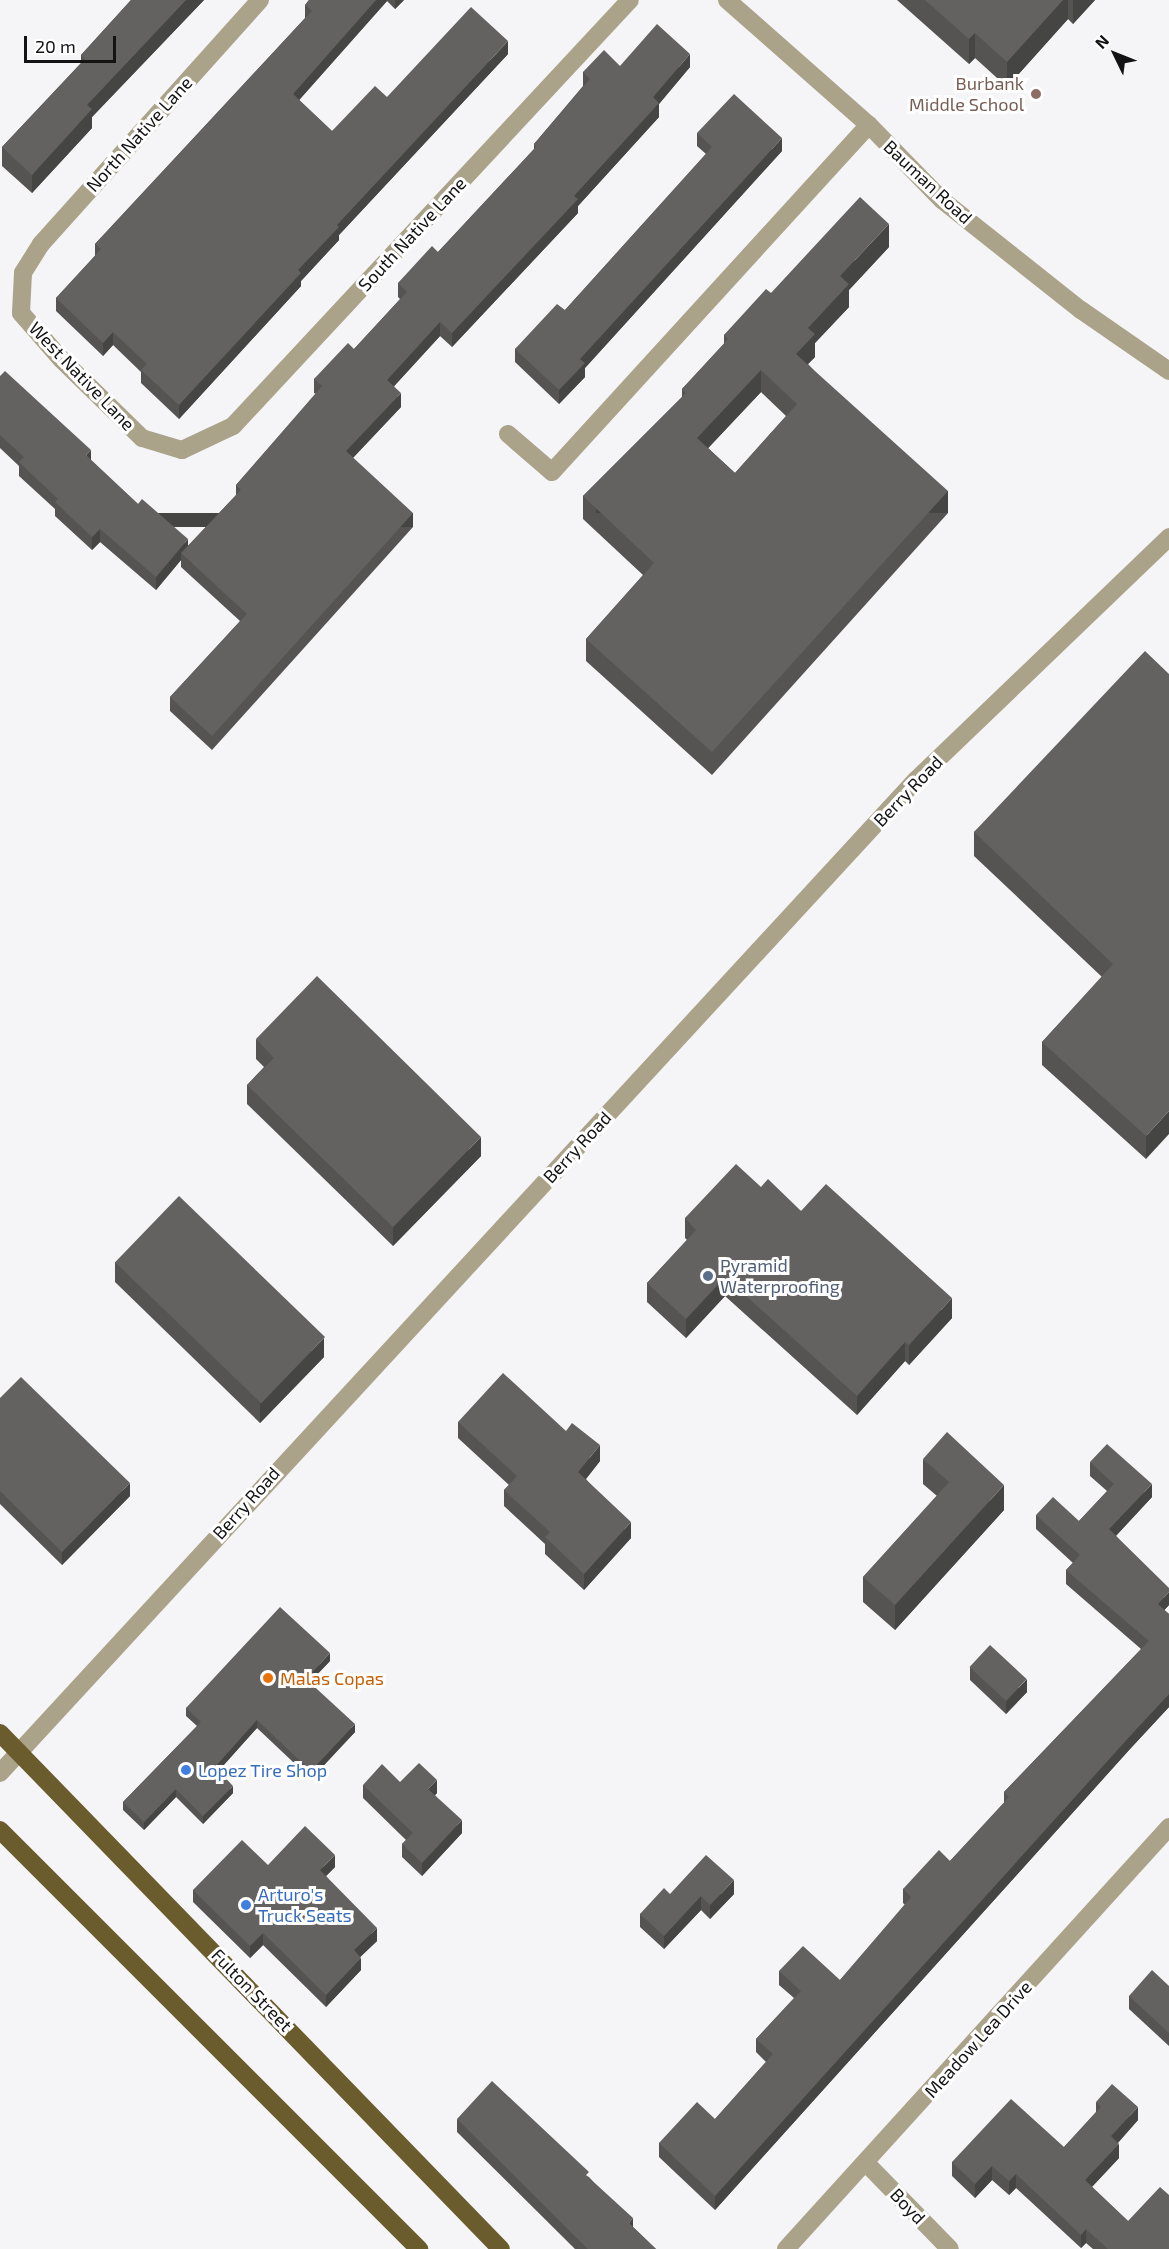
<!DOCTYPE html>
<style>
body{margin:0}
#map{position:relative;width:1169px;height:2249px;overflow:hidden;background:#f5f5f7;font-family:"Exo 2",sans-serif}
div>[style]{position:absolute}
.minor>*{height:18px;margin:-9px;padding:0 9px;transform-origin:9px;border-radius:9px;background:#aaa289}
.major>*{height:18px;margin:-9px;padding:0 9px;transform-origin:9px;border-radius:9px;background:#6b5c2d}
.wall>*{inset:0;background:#555453}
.shaded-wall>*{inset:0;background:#454543;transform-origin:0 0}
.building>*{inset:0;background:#636260;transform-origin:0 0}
.dots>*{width:16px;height:16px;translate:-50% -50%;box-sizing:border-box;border:3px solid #fff;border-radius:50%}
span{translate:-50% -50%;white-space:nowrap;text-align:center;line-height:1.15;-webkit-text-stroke:6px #fff;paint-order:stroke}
.education-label{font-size:18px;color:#785e54}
.right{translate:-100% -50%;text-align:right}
.street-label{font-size:18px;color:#131314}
.service-label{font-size:18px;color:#4e5e75}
.left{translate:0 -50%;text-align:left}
.food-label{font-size:18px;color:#c56008}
.shop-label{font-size:18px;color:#366cbe}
.north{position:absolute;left:1085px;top:24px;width:60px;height:60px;-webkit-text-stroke:4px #fff;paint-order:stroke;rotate:313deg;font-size:16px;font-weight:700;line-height:24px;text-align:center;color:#131314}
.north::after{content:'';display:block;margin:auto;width:21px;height:27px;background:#131314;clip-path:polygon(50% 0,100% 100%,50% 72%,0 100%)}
.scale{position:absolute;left:24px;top:36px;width:92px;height:27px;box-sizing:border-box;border:3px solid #131314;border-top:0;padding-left:8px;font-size:18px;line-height:21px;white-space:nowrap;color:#131314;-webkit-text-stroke:4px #fff;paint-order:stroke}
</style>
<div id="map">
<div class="minor">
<i style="left:260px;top:0;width:328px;rotate:131.9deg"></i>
<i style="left:41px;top:244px;width:34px;rotate:122deg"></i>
<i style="left:23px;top:273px;width:40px;rotate:92.9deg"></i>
<i style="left:21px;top:313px;width:61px;rotate:49deg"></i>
<i style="left:61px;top:359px;width:113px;rotate:44.3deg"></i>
<i style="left:142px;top:438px;width:42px;rotate:16.7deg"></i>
<i style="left:182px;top:450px;width:56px;rotate:-25.2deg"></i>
<i style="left:233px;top:426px;width:582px;rotate:-47.02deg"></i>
<i style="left:727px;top:0;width:189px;rotate:41.4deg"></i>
<i style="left:869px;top:125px;width:105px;rotate:45.8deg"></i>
<i style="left:942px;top:200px;width:177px;rotate:38.4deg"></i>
<i style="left:1081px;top:310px;width:107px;rotate:34.7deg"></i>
<i style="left:508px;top:434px;width:58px;rotate:40.8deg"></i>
<i style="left:552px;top:472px;width:470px;rotate:-47.6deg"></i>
<i style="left:0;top:1773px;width:1351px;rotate:-47.31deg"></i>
<i style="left:916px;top:780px;width:351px;rotate:-43.8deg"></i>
<i style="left:866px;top:2163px;width:120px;rotate:45.7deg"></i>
<i style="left:786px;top:2249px;width:570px;rotate:-47.77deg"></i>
</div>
<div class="major">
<i style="left:0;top:1733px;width:719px;rotate:45.85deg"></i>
<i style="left:0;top:1830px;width:593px;rotate:45deg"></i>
</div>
<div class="wall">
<i style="clip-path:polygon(131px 0,204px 0,92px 117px,92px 128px,32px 193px,2px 166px,2px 147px,81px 63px,81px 55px)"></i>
<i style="clip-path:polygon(309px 0,404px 0,395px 9px,387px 1px,299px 100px,332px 131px,387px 97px,508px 54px,339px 235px,339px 240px,301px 281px,301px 286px,179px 419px,141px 383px,141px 372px,113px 345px,103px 356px,56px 311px,56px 298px,95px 256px,95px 244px,305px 18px,305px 5px)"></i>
<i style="clip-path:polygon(897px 0,1095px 0,1073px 24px,1068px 19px,1007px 87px,975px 58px,969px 64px)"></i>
<i style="clip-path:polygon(620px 66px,690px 67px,659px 104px,659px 117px,578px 206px,578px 213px,452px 347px,440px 336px,394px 386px,401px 407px,353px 458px,413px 527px,212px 750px,170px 711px,170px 697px,240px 621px,181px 567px,181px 560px,156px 590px,100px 542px,92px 550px,55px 516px,55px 509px,19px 476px,19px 466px,0 448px,0 376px,138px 504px,188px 546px,236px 495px,236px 485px,316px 394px,314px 393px,314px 379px,354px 349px,400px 299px,398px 297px,398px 283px,438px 252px,534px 149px,534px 144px,583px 86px,583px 72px)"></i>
<i style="clip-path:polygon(697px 133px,782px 151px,585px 368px,585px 377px,559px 404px,515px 362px,515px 349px,565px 310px,706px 154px,697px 146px)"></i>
<i style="clip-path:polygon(evenodd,889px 247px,849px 290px,849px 307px,815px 343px,815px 357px,808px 364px,948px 513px,712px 775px,586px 661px,586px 639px,643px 575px,583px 519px,583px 496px,682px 397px,682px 389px,724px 344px,724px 335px,771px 293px,889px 247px,761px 392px,786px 416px,735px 473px,708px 448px,761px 392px)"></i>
<i style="clip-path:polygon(1169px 674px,1146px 1159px,1042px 1065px,1042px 1042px,1102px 977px,974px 856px,974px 832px)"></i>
<i style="clip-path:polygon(256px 1039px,481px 1156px,393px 1246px,247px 1104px,247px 1085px,264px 1067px,256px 1059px)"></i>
<i style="clip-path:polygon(761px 1187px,801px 1211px,952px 1318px,909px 1365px,905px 1361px,857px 1415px,725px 1296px,686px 1338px,647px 1302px,647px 1283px,687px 1240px,685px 1238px,685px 1218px)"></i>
<i style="clip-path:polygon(115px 1262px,324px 1357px,260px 1423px,115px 1282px)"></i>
<i style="clip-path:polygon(0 1398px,130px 1496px,62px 1565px,0 1504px)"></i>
<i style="clip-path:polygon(458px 1422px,600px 1461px,586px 1479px,631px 1538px,584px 1590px,545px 1554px,545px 1544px,504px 1506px,504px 1490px,509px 1485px,458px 1438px)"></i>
<i style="clip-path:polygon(923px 1459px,1004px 1510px,895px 1630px,863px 1602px,863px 1577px,937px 1496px,923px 1484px)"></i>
<i style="clip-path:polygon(1090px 1462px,1152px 1497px,1116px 1536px,1169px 1605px,1164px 1610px,1169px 1614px,1169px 1707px,1130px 1749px,715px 2210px,659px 2157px,659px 2143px,715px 2119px,766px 2062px,756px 2052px,756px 2039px,794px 1998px,779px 1985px,779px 1971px,840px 1980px,905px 1905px,903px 1903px,903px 1889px,950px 1861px,1004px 1803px,1004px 1792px,1141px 1649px,1066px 1584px,1066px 1570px,1073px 1563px,1036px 1529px,1036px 1515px,1079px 1521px,1107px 1491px,1090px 1476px)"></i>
<i style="clip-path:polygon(330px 1661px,310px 1682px,355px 1732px,311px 1779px,257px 1728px,218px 1771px,233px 1793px,203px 1824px,176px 1797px,144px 1830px,123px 1810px,123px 1802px,197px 1726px,186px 1716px,186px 1708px)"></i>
<i style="clip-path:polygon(970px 1667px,1027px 1692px,1006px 1714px,970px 1680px)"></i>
<i style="clip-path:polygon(400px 1782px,437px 1793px,435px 1795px,462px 1833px,422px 1876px,402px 1857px,402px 1844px,406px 1840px,363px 1798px,363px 1785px)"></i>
<i style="clip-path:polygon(268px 1865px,335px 1867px,326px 1876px,377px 1941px,360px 1957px,361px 1970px,326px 2007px,263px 1945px,250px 1958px,193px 1902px,193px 1890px)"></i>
<i style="clip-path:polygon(670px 1894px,734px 1894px,710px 1919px,701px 1910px,664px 1949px,640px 1927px,640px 1914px)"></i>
<i style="clip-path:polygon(1169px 1986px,1169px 2046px,1129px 2009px,1129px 1996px)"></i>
<i style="clip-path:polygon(1096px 2102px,1138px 2120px,1118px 2143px,1119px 2158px,1092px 2187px,1128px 2221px,1169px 2249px,1093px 2249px,1086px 2243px,1081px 2248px,1016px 2188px,1009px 2195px,992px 2180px,975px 2198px,952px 2176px,952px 2162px,1064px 2147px,1096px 2112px)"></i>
<i style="clip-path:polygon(457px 2119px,589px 2177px,633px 2227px,656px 2249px,575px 2249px,457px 2132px)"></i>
</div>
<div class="shaded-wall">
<i style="clip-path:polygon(186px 0,204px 0,92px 117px,92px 128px,32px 193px,32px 175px,87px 105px)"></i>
<i style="clip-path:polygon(376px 0,387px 0,387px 1px,293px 107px,293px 94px)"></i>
<i style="clip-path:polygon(395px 0,404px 0,395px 9px)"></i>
<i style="clip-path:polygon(1063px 0,1068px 0,1068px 19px,1007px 87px,1007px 62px)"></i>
<i style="clip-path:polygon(1073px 0,1095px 0,1073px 24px)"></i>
<i style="clip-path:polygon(975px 33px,975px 58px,969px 64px,969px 39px)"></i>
<i style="clip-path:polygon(508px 41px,508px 54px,339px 235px,339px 240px,301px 281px,301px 286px,179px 419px,179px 405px,298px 270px,337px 225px)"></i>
<i style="clip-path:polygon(690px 54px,690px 67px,659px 104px,659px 117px,578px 206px,578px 213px,452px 347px,452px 333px,574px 196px,653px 97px)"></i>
<i style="clip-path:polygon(782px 138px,782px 151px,585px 368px,585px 377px,559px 404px,559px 390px,580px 359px)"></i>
<i style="clip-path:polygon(889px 224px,889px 247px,849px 290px,849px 307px,815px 343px,815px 357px,796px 376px,796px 354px,808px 328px,840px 276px)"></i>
<i style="clip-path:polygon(440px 322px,440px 336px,387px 394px,387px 380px)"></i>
<i style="clip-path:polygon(113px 332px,113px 345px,103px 356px,103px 343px)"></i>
<i style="clip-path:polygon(761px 370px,761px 392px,697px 460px,697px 438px)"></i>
<i style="clip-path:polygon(401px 393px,401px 407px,346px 465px,346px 451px)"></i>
<i style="clip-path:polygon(91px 450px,91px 463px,86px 455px)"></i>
<i style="left:948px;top:491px;width:22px;height:352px;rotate:90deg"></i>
<i style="left:413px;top:513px;width:14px;height:300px;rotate:90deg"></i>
<i style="clip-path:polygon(100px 529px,100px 542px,92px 550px,92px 537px)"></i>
<i style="clip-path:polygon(188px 539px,188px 552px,181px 553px,181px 560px,156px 590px,156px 577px)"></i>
<i style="clip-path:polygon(1169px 1111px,1169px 1134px,1146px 1159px,1146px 1136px)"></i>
<i style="clip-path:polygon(481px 1137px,481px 1156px,393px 1246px,393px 1227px)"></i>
<i style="clip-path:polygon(725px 1277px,725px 1296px,686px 1338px,686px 1319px)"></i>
<i style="clip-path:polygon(952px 1298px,952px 1318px,909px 1365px,909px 1345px)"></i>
<i style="clip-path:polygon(324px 1338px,324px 1357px,260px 1423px,260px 1404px)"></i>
<i style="clip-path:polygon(905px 1342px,905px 1361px,857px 1415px,857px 1396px)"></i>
<i style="clip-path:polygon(600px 1445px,600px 1461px,578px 1489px,578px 1472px)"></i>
<i style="clip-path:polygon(130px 1483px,130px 1496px,62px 1565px,62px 1552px)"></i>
<i style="clip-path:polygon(1152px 1484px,1152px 1497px,1109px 1543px,1109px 1529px)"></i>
<i style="clip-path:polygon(1004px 1485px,1004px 1510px,895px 1630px,895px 1605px)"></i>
<i style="clip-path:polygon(631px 1522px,631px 1538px,584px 1590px,584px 1574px)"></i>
<i style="clip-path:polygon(1169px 1592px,1169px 1605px,1158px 1617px,1158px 1604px)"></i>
<i style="clip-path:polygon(330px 1653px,330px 1661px,306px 1686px,306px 1679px)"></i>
<i style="clip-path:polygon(1027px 1679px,1027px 1692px,1006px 1714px,1006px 1701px)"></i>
<i style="clip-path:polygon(1169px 1694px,1169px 1707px,1130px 1749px,715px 2210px,715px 2196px,1130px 1736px)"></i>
<i style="clip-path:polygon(257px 1720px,257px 1728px,215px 1775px,215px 1767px)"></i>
<i style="clip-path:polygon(355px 1724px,355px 1732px,311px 1779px,311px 1771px)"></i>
<i style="clip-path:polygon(437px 1780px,437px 1793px,428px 1802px,428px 1789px)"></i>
<i style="clip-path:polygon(233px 1786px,233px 1793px,203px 1824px,203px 1816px)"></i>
<i style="clip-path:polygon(176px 1789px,176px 1797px,144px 1830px,144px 1822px)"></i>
<i style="clip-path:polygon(462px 1820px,462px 1833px,422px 1876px,422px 1863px)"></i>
<i style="clip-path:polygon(335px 1855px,335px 1867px,320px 1882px,320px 1870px)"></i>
<i style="clip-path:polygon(734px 1880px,734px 1894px,710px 1919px,710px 1905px)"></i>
<i style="clip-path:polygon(701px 1896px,701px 1910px,664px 1949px,664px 1936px)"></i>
<i style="clip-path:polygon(377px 1928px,377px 1941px,354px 1963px,354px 1950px)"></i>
<i style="clip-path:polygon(263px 1933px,263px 1945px,250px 1958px,250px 1946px)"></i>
<i style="clip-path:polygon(361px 1958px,361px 1970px,326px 2007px,326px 1995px)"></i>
<i style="clip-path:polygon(1138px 2107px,1138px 2120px,1111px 2150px,1111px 2136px)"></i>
<i style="clip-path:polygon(1119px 2144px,1119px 2158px,1085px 2194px,1085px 2180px)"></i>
<i style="clip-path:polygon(992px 2166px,992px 2180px,975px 2198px,975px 2184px)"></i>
<i style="clip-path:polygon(1016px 2174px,1016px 2188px,1009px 2195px,1009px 2181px)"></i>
<i style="clip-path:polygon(633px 2218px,633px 2232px,629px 2223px)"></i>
<i style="clip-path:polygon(1086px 2229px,1086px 2243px,1081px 2248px,1081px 2235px)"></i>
</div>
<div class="building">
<i style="clip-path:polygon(131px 0,186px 0,87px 105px,92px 109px,32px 175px,2px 147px,85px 59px,81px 55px)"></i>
<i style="clip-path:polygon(309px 0,376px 0,293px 94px,332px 131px,375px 86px,387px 97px,471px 7px,508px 41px,337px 225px,339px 227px,298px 270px,301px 273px,179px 405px,141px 370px,147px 364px,113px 332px,103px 343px,56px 298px,101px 249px,95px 244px,312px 11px,305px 5px)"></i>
<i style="clip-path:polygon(925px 0,1063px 0,1007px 62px,975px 33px,969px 39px)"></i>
<i style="clip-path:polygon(657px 24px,690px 54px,653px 97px,659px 103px,574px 196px,578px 199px,452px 333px,440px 322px,387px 380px,401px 393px,346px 451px,413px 513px,212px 736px,170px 697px,247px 614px,181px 553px,241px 490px,236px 485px,322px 386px,314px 379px,348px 343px,354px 349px,407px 292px,398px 283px,432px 246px,438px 252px,536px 147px,534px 144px,590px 79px,583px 72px,604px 50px,620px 66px)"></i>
<i style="clip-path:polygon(734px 94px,782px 138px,580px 359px,585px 363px,559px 390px,515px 349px,557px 304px,565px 310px,712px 147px,697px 133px)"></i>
<i style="clip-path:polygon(evenodd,860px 197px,889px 224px,840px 276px,849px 284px,808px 328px,815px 334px,796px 354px,948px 491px,712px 752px,586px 639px,654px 563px,583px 496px,686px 393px,682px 389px,728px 339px,724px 335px,766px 289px,771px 293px,860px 197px,761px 370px,797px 404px,735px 473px,697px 438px,761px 370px)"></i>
<i style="clip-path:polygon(5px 371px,91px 450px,86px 455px,138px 504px,142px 499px,188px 539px,156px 577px,100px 529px,92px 537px,55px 502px,58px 499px,19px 462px,24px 457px,0 435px,0 376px)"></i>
<i style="clip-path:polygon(1145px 651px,1169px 674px,1169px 1111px,1146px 1136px,1042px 1042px,1113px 964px,974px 832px)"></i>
<i style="clip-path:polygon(317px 976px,481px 1137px,393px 1227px,247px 1085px,274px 1058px,256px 1039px)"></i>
<i style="clip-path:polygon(736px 1164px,761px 1187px,768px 1179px,801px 1211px,826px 1184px,952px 1298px,909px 1345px,905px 1342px,857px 1396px,725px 1277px,686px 1319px,647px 1283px,696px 1230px,685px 1218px)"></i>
<i style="left:179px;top:1196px;width:203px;height:92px;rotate:44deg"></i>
<i style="clip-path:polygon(503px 1373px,566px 1431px,572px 1423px,600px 1445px,578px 1472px,631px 1522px,584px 1574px,545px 1537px,550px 1532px,504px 1490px,517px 1476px,458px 1422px)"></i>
<i style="clip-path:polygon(21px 1377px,130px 1483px,62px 1552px,0 1491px,0 1398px)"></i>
<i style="clip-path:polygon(947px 1432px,1004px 1485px,895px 1605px,863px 1577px,949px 1482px,923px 1459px)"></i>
<i style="clip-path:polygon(1107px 1444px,1152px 1484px,1109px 1529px,1169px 1588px,1169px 1592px,1158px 1604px,1169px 1614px,1169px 1694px,1130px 1736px,715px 2196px,659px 2143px,697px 2102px,715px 2119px,773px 2054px,756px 2039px,801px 1991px,779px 1971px,803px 1946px,840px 1980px,911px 1897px,903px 1889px,939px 1850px,950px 1861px,1009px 1797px,1004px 1792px,1149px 1641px,1066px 1570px,1080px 1555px,1036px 1515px,1053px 1497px,1079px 1521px,1114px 1484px,1090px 1462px)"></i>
<i style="clip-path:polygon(280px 1607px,330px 1653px,306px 1679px,355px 1724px,311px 1771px,257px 1720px,215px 1767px,233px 1786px,203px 1816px,176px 1789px,144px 1822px,123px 1802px,201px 1722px,186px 1708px)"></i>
<i style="left:990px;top:1645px;width:50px;height:30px;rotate:43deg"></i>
<i style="clip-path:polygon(419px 1763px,437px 1780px,428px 1789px,462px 1820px,422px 1863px,402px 1844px,413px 1833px,363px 1785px,382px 1764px,400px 1782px)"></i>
<i style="clip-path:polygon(305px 1826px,335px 1855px,320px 1870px,377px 1928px,354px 1950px,361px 1958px,326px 1995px,263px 1933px,250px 1946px,193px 1890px,242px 1840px,268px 1865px)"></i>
<i style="clip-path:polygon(706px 1855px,734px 1880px,710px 1905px,701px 1896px,664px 1936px,640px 1914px,664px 1888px,670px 1894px)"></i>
<i style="clip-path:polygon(1152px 1970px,1169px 1986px,1169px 2033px,1129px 1996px)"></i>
<i style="clip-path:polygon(492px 2081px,589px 2172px,586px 2175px,633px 2218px,629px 2223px,656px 2249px,588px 2249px,457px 2119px)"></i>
<i style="clip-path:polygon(1112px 2084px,1138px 2107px,1111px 2136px,1119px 2144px,1085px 2180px,1128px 2221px,1160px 2187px,1169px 2195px,1169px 2249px,1108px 2249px,1086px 2229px,1081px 2235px,1016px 2174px,1009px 2181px,992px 2166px,975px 2184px,952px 2162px,1011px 2099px,1064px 2147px,1101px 2107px,1096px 2102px)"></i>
</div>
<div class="dots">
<i style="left:1036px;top:94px;background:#8d6e63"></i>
<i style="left:708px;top:1276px;background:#5c6f8a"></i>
<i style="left:268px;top:1678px;background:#e8710a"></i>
<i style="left:186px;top:1770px;background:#3f7fe0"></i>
<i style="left:246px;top:1905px;background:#3f7fe0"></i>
</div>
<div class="education-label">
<span class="right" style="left:1024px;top:94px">Burbank<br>Middle School</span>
</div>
<div class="street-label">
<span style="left:139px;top:134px;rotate:-48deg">North Native Lane</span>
<span style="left:928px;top:182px;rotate:43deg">Bauman Road</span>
<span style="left:412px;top:234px;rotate:-47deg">South Native Lane</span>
<span style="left:82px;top:376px;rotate:46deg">West Native Lane</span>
<span style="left:908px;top:791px;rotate:-46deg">Berry Road</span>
<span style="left:577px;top:1147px;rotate:-47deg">Berry Road</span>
<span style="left:246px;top:1503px;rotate:-48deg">Berry Road</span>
<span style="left:252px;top:1990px;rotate:46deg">Fulton Street</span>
<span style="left:978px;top:2039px;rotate:-48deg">Meadow Lea Drive</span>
<span style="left:908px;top:2206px;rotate:46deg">Boyd</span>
</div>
<div class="service-label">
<span class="left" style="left:720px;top:1276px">Pyramid<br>Waterproofing</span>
</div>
<div class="food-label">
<span class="left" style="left:280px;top:1678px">Malas Copas</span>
</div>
<div class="shop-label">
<span class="left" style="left:198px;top:1770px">Lopez Tire Shop</span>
<span class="left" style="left:258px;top:1905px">Arturo's<br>Truck Seats</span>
</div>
<div class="north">N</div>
<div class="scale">20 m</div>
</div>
